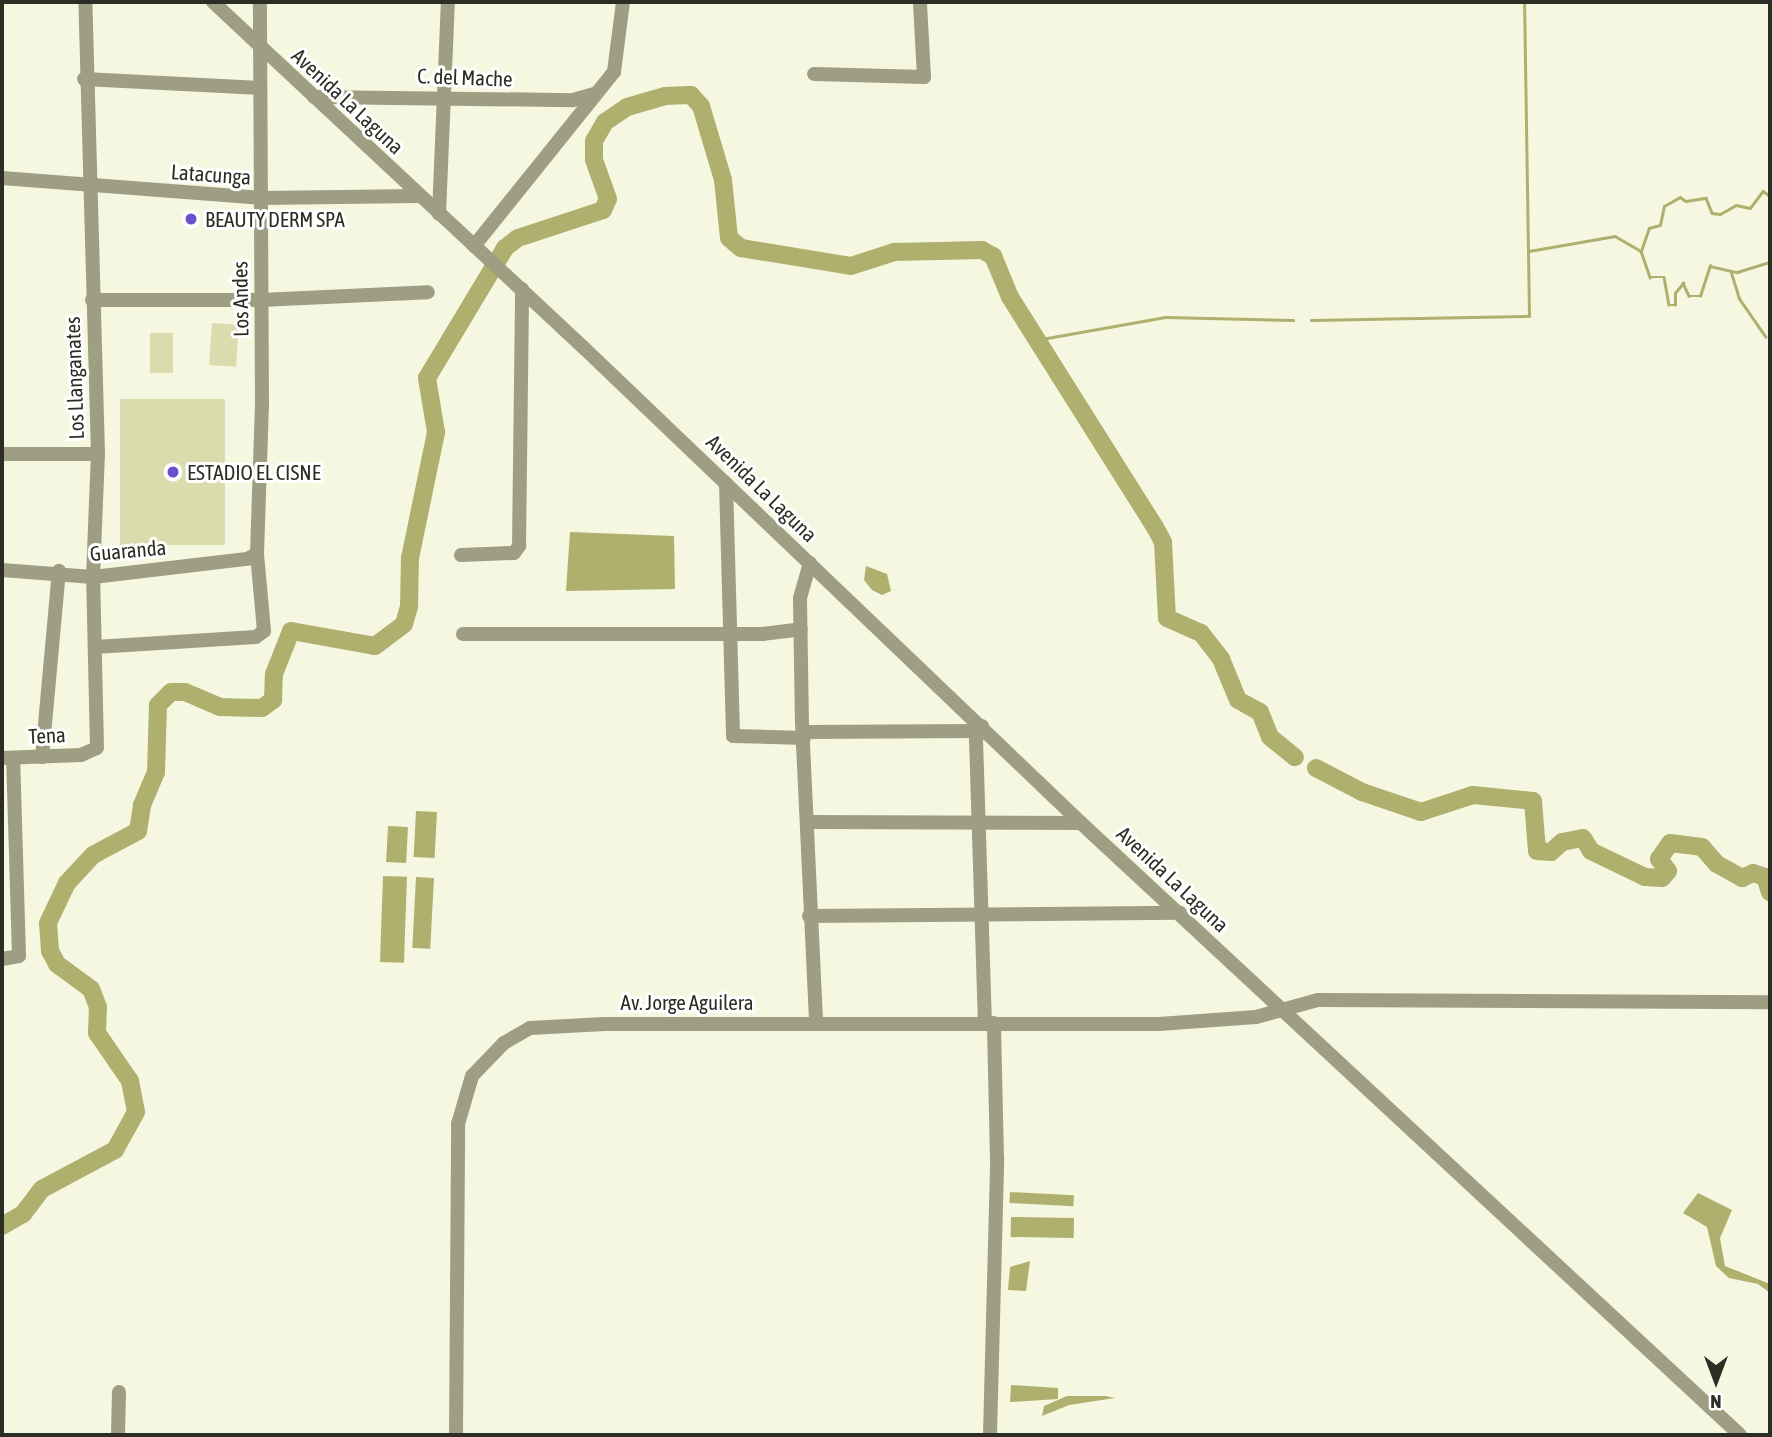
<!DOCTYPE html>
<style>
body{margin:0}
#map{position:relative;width:1772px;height:1437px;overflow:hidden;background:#f6f7e1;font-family:"Asap Condensed",sans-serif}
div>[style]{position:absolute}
.green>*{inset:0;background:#dbdcad;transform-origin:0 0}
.water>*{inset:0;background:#afb06e;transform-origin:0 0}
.stream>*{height:2.5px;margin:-1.25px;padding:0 1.25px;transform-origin:1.25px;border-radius:1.25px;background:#afb06e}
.river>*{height:18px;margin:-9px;padding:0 9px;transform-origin:9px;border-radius:9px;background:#afb06e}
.minor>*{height:14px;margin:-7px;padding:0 7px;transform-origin:7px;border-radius:7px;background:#9d9e82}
.dots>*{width:19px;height:19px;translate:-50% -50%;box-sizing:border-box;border:4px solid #fff;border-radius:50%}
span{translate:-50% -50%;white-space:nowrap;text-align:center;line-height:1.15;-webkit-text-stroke:6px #fff;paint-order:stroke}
.street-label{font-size:21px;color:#2c2d25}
.poi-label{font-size:21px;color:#2c2d25}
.left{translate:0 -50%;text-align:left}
.frame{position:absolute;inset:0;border:4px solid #2c2d25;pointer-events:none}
.north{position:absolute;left:1681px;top:1346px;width:70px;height:70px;-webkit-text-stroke:5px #fff;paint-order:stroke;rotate:180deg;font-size:19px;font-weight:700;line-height:28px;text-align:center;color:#2c2d25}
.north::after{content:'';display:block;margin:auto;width:24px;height:32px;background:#2c2d25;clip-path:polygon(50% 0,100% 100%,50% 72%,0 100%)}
</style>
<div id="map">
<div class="green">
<i style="left:212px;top:323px;width:27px;height:42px;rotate:4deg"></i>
<i style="left:150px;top:333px;width:23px;height:40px"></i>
<i style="left:225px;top:399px;width:146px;height:105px;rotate:90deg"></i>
</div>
<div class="water">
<i style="clip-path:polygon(570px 532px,674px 536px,675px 589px,566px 591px)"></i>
<i style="clip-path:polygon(866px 566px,887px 574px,891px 591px,882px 595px,872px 590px,864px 580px)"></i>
<i style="left:416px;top:811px;width:21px;height:46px;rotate:3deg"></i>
<i style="left:388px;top:826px;width:20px;height:36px;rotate:3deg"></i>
<i style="left:383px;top:876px;width:24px;height:86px;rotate:2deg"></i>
<i style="left:416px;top:877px;width:18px;height:71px;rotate:3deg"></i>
<i style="left:1010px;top:1192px;width:64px;height:11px;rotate:3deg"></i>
<i style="clip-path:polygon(1698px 1193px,1732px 1210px,1720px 1238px,1725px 1266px,1770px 1284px,1770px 1293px,1758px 1284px,1729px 1278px,1716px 1266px,1707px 1227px,1683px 1213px)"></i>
<i style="left:1011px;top:1217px;width:63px;height:20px;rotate:1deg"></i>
<i style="clip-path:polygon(1030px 1261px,1026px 1291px,1008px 1290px,1010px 1267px)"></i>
<i style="clip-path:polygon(1011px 1385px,1058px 1388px,1058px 1399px,1010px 1402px)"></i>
<i style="clip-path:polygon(1067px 1396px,1106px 1396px,1115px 1398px,1069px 1405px,1042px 1416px,1044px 1406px)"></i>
</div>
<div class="stream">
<i style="left:1529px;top:251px;width:87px;rotate:-9.9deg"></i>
<i style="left:1615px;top:236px;width:30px;rotate:30deg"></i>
<i style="left:1641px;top:251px;width:24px;rotate:-71deg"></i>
<i style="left:1649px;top:228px;width:11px;rotate:-15deg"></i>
<i style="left:1660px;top:225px;width:19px;rotate:-78deg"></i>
<i style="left:1664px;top:206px;width:18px;rotate:-29deg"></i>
<i style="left:1680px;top:197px;width:7px;rotate:34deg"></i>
<i style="left:1686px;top:201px;width:20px;rotate:-9deg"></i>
<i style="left:1706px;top:198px;width:16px;rotate:68deg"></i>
<i style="left:1712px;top:213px;width:8px;rotate:7deg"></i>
<i style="left:1720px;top:214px;width:18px;rotate:-29deg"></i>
<i style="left:1736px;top:205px;width:14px;rotate:12deg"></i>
<i style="left:1750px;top:208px;width:21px;rotate:-53deg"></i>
<i style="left:1763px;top:191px;width:9px;rotate:36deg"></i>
<i style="left:1641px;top:251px;width:28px;rotate:71deg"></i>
<i style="left:1650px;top:277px;width:14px"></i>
<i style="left:1664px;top:277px;width:28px;rotate:80deg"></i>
<i style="left:1669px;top:305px;width:6px"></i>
<i style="left:1675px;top:305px;width:12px;rotate:-90deg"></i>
<i style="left:1675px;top:293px;width:13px;rotate:-51deg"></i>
<i style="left:1683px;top:283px;width:14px;rotate:65deg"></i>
<i style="left:1689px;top:296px;width:11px"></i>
<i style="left:1700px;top:296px;width:32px;rotate:-72deg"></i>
<i style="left:1710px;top:266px;width:28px;rotate:13deg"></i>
<i style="left:1737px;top:272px;width:34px;rotate:-17deg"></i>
<i style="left:1731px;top:271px;width:28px;rotate:73deg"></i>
<i style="left:1739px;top:298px;width:47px;rotate:55.3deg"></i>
<i style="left:1311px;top:320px;width:218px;rotate:-1.1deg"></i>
<i style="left:1529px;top:316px;width:314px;rotate:-90.9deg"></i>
<i style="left:1036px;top:340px;width:131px;rotate:-10.1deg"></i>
<i style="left:1165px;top:317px;width:128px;rotate:1.3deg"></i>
</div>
<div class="river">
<i style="left:1316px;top:768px;width:52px;rotate:27.6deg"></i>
<i style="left:1362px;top:792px;width:62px;rotate:18.7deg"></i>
<i style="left:1421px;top:812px;width:55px;rotate:-18.1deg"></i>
<i style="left:1473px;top:795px;width:60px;rotate:5.7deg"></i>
<i style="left:1533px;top:801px;width:50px;rotate:85.4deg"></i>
<i style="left:1537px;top:851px;width:14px;rotate:4deg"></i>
<i style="left:1551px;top:852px;width:15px;rotate:-42deg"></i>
<i style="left:1562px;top:842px;width:21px;rotate:-11deg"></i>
<i style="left:1583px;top:838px;width:15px;rotate:58deg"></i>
<i style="left:1591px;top:851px;width:60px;rotate:25.7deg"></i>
<i style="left:1645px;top:877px;width:17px;rotate:3deg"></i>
<i style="left:1662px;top:878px;width:9px;rotate:-49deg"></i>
<i style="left:1668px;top:871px;width:15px;rotate:-127deg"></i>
<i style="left:1659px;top:859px;width:19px;rotate:-55deg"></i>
<i style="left:1670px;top:843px;width:32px;rotate:7deg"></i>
<i style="left:1702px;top:847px;width:23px;rotate:49deg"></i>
<i style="left:1717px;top:864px;width:29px;rotate:29deg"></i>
<i style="left:1742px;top:878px;width:12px;rotate:-24deg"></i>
<i style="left:1753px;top:873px;width:13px;rotate:18deg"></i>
<i style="left:1765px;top:877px;width:16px;rotate:72deg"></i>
<i style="left:2px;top:1226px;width:24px;rotate:-30deg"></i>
<i style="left:23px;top:1214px;width:31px;rotate:-53deg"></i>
<i style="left:42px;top:1189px;width:83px;rotate:-28.1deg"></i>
<i style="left:115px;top:1150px;width:43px;rotate:-61.1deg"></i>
<i style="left:136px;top:1112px;width:32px;rotate:-101deg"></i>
<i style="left:130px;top:1081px;width:58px;rotate:-124.5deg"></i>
<i style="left:97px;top:1033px;width:26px;rotate:-88deg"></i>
<i style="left:98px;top:1007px;width:19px;rotate:-111deg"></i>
<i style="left:91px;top:989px;width:42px;rotate:-143.7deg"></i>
<i style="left:57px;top:964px;width:15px;rotate:-118deg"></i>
<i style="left:50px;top:951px;width:28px;rotate:-94deg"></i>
<i style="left:48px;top:923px;width:44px;rotate:-64.6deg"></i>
<i style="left:67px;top:883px;width:38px;rotate:-47deg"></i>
<i style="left:93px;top:855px;width:51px;rotate:-28.1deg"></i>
<i style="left:138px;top:831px;width:26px;rotate:-81deg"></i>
<i style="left:142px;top:805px;width:36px;rotate:-67deg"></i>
<i style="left:156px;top:772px;width:67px;rotate:-88.3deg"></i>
<i style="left:158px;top:705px;width:18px;rotate:-45deg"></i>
<i style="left:171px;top:692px;width:14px"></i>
<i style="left:185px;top:692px;width:38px;rotate:23deg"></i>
<i style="left:220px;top:707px;width:42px;rotate:1.4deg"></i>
<i style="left:262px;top:708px;width:14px;rotate:-36deg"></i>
<i style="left:273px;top:700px;width:26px;rotate:-88deg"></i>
<i style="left:274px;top:674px;width:46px;rotate:-68.4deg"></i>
<i style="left:291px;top:631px;width:85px;rotate:10.1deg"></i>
<i style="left:375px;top:646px;width:36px;rotate:-37deg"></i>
<i style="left:404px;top:624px;width:19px;rotate:-74deg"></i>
<i style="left:409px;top:606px;width:48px;rotate:-88.8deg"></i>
<i style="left:410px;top:558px;width:129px;rotate:-78.3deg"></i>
<i style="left:436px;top:432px;width:55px;rotate:-99.5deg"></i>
<i style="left:427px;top:378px;width:152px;rotate:-59deg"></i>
<i style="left:505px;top:248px;width:16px;rotate:-38deg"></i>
<i style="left:518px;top:238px;width:89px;rotate:-18.2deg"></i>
<i style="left:603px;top:210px;width:12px;rotate:-66deg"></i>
<i style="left:608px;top:199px;width:41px;rotate:-109.7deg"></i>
<i style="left:594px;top:160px;width:19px;rotate:-90deg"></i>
<i style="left:594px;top:141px;width:22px;rotate:-60deg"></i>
<i style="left:605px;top:122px;width:27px;rotate:-34deg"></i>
<i style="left:627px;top:107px;width:40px;rotate:-16deg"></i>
<i style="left:665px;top:96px;width:26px;rotate:-2deg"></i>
<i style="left:691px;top:95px;width:15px;rotate:48deg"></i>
<i style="left:701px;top:106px;width:77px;rotate:73.4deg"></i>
<i style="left:723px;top:180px;width:58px;rotate:84.1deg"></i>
<i style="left:729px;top:238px;width:16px;rotate:40deg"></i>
<i style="left:741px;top:248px;width:111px;rotate:9.3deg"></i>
<i style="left:851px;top:266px;width:45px;rotate:-18deg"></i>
<i style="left:894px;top:252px;width:88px;rotate:-1.3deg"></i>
<i style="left:982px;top:250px;width:13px;rotate:29deg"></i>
<i style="left:993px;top:256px;width:44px;rotate:67.5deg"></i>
<i style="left:1010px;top:297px;width:272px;rotate:57.8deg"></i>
<i style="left:1155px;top:527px;width:17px;rotate:62deg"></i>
<i style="left:1163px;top:542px;width:76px;rotate:87deg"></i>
<i style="left:1167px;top:618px;width:37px;rotate:24deg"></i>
<i style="left:1201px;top:633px;width:33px;rotate:52deg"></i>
<i style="left:1221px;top:659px;width:44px;rotate:67.5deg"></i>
<i style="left:1238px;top:700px;width:25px;rotate:29deg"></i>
<i style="left:1260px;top:712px;width:27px;rotate:68deg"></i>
<i style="left:1270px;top:737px;width:32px;rotate:39deg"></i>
</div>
<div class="minor">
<i style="left:213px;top:2px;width:507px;rotate:43deg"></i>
<i style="left:584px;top:348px;width:687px;rotate:43.7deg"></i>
<i style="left:1081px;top:823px;width:899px;rotate:42.88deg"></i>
<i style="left:814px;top:74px;width:110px;rotate:1.6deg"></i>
<i style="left:924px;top:77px;width:75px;rotate:-93.1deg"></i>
<i style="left:84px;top:79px;width:176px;rotate:2.9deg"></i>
<i style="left:314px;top:97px;width:259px;rotate:0.7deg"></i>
<i style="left:573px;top:100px;width:22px;rotate:-16deg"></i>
<i style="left:2px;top:178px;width:259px;rotate:4.4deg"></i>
<i style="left:260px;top:198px;width:159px;rotate:-0.7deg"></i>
<i style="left:439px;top:214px;width:212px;rotate:-87.6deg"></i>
<i style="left:474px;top:246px;width:223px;rotate:-51.2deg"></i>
<i style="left:614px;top:72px;width:71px;rotate:-82.7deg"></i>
<i style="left:92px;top:300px;width:169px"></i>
<i style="left:261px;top:300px;width:167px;rotate:-2.7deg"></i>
<i style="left:2px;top:454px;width:96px"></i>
<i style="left:726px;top:483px;width:253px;rotate:88.4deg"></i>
<i style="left:733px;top:736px;width:71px;rotate:1.6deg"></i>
<i style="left:461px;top:555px;width:53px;rotate:-2.2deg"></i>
<i style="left:514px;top:553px;width:9px;rotate:-54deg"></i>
<i style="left:519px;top:546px;width:257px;rotate:-89.3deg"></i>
<i style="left:810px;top:563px;width:37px;rotate:106deg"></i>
<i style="left:800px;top:599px;width:124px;rotate:89.1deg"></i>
<i style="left:802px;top:723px;width:299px;rotate:87.3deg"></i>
<i style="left:2px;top:570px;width:91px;rotate:4.4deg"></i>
<i style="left:93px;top:577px;width:155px;rotate:-6.7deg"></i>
<i style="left:247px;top:559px;width:11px;rotate:-27deg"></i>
<i style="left:463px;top:634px;width:299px"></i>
<i style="left:762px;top:634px;width:39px;rotate:-7deg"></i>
<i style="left:95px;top:647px;width:161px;rotate:-3.6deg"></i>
<i style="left:256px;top:637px;width:10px;rotate:-37deg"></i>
<i style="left:264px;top:631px;width:77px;rotate:-95.2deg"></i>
<i style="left:257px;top:554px;width:149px;rotate:-88.1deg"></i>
<i style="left:262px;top:405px;width:403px;rotate:-90.3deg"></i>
<i style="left:982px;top:726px;width:14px;rotate:115deg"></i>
<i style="left:976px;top:739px;width:283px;rotate:88.2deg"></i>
<i style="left:804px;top:732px;width:173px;rotate:-0.3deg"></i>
<i style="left:42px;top:757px;width:187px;rotate:-84.8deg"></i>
<i style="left:2px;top:758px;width:79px;rotate:-2.2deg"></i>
<i style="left:81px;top:755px;width:17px;rotate:-24deg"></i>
<i style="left:97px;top:748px;width:171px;rotate:-91.3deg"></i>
<i style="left:93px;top:577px;width:123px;rotate:-87.7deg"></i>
<i style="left:98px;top:454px;width:452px;rotate:-91.6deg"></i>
<i style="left:809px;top:822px;width:272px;rotate:0.2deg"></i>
<i style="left:809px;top:916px;width:371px;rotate:-0.5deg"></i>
<i style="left:2px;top:959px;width:17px;rotate:-10deg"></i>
<i style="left:19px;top:956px;width:198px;rotate:-91.7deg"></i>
<i style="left:118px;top:1435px;width:43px;rotate:-88.7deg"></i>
<i style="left:456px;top:1435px;width:311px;rotate:-89.6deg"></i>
<i style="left:458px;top:1124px;width:50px;rotate:-73.7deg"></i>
<i style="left:472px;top:1076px;width:46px;rotate:-45.9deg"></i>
<i style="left:504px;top:1043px;width:30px;rotate:-30deg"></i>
<i style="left:530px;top:1028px;width:75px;rotate:-3.1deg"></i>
<i style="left:605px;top:1024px;width:554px"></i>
<i style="left:1159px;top:1024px;width:97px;rotate:-4.1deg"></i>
<i style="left:1256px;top:1017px;width:64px;rotate:-15.3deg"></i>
<i style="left:1318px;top:1000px;width:452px;rotate:0.3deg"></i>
<i style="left:990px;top:1435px;width:276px;rotate:-88.5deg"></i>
<i style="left:997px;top:1159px;width:136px;rotate:-91.3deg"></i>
</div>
<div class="dots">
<i style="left:191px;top:219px;background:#6b50c9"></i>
<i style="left:173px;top:472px;background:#6b50c9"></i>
</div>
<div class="street-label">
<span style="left:465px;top:77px;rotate:2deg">C. del Mache</span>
<span style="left:348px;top:101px;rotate:43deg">Avenida La Laguna</span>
<span style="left:211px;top:174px;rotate:4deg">Latacunga</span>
<span style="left:240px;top:299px;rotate:-91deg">Los Andes</span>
<span style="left:74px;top:378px;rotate:-92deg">Los Llanganates</span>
<span style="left:762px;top:488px;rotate:44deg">Avenida La Laguna</span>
<span style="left:128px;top:550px;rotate:-5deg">Guaranda</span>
<span style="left:47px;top:735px;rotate:-3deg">Tena</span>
<span style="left:1173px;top:879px;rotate:43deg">Avenida La Laguna</span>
<span style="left:687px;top:1002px">Av. Jorge Aguilera</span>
</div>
<div class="poi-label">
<span class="left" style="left:205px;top:219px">BEAUTY DERM SPA</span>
<span class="left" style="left:187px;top:472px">ESTADIO EL CISNE</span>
</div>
<div class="frame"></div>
<div class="north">N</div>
</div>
